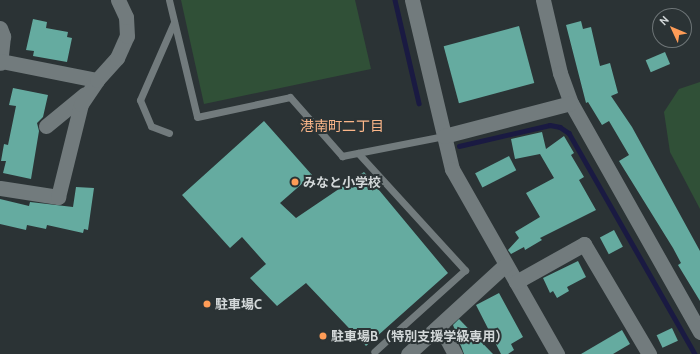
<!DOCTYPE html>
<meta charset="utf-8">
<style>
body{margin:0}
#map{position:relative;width:700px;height:354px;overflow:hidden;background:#2b3335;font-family:Cabin,"Noto Sans JP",sans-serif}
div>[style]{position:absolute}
.green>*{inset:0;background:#305037}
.stream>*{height:4.5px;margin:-2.25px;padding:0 2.25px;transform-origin:2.25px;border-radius:2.25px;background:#1a1a42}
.building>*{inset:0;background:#65aba0;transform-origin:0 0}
.service>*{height:7px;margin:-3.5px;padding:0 3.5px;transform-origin:3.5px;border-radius:3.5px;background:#727b7d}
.minor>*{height:15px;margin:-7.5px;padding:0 7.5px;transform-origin:7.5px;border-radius:7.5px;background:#727b7d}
.dots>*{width:11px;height:11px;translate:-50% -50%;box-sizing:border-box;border:2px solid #2b3335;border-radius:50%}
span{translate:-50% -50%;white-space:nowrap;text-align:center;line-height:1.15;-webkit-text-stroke:4px #2b3335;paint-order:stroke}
.poi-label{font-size:13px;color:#d3d8d9;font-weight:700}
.left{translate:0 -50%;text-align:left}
.neighbourhood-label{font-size:14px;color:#fbb689}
.north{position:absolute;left:652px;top:8px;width:40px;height:40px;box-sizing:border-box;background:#2b3335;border:1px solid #6e7577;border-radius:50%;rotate:314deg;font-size:11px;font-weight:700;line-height:16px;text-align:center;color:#d3d8d9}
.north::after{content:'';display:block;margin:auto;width:14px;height:18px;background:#fe9c57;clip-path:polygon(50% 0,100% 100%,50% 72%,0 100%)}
</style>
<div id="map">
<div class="green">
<i style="clip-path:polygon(181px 0,355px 0,371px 69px,204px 104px)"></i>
<i style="clip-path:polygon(700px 82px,700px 209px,670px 152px,664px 112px,679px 89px)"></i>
</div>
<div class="stream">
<i style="left:395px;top:0;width:106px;rotate:76.9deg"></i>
<i style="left:459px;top:146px;width:93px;rotate:-13deg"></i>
<i style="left:550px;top:125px;width:10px;rotate:11deg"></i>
<i style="left:560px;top:127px;width:11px;rotate:34deg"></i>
<i style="left:569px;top:133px;width:254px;rotate:60.3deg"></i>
</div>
<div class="building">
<i style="clip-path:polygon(33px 19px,47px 22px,46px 28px,68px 32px,67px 37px,72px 38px,67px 62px,33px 56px,34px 51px,26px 50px)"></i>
<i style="clip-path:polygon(581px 21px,583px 29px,591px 27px,600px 66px,610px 63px,618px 93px,611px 96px,632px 127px,700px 251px,700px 301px,678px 265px,681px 263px,673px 248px,619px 161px,629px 155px,609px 121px,602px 125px,588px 102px,586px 103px,566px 25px)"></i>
<i style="left:519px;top:26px;width:59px;height:78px;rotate:75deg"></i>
<i style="left:665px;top:52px;width:13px;height:21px;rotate:67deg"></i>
<i style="clip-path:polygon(13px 88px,48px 95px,43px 117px,37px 123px,39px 131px,31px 179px,3px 173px,6px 161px,1px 161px,4px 144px,8px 145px,16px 106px,9px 105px)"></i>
<i style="clip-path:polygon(264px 121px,312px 175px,280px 203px,296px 218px,364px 172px,448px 273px,366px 346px,306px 283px,277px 306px,250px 278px,266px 264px,242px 237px,230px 248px,182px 195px)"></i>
<i style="clip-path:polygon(542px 132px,546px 149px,564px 136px,574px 153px,571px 155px,584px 177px,579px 180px,596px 210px,540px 238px,542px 240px,525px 250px,524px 247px,511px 254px,508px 250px,519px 238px,515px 232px,540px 217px,526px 193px,554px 178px,540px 154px,515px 159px,511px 139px)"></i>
<i style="left:509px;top:156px;width:16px;height:38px;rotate:63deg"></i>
<i style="clip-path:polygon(76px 187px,94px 188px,88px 230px,84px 229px,83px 233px,47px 225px,46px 229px,27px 225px,26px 230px,0 224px,0 199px,29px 206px,30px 202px,73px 207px)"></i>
<i style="left:614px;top:230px;width:19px;height:16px;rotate:62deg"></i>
<i style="clip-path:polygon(578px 261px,586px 277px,567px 287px,569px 291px,557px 298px,553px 291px,550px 293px,543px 278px)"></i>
<i style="clip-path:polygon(499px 293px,523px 337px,511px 344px,514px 350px,508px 354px,501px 354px,476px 305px)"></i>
<i style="clip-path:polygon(459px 319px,493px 354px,464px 354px,453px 325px)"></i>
<i style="left:672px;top:328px;width:14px;height:17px;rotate:65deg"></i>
<i style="clip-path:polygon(622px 330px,630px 344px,613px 354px,581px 354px)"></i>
</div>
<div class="service">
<i style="left:169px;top:0;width:120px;rotate:76.5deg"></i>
<i style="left:197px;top:117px;width:95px;rotate:-12.1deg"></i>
<i style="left:290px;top:97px;width:79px;rotate:48.6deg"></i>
<i style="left:342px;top:156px;width:104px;rotate:-11.1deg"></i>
<i style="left:169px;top:133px;width:19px;rotate:-159deg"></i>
<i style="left:151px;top:126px;width:28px;rotate:-113deg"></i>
<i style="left:140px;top:100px;width:85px;rotate:-66.4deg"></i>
<i style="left:358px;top:153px;width:159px;rotate:47.6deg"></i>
<i style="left:465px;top:270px;width:122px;rotate:138deg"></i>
</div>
<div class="minor">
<i style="left:412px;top:0;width:174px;rotate:76.7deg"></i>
<i style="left:452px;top:169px;width:213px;rotate:60.4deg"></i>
<i style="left:543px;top:0;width:75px;rotate:76.9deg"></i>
<i style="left:560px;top:73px;width:32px;rotate:70deg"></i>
<i style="left:571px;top:103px;width:263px;rotate:60.6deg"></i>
<i style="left:0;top:28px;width:9px;rotate:69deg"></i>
<i style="left:3px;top:36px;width:27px;rotate:96deg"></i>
<i style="left:1px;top:61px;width:98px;rotate:11.2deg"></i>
<i style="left:46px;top:126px;width:50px;rotate:-39.4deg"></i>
<i style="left:444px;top:136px;width:131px;rotate:-14.6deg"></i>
<i style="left:0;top:188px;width:59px;rotate:8.8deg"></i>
<i style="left:58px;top:197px;width:96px;rotate:-76.1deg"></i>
<i style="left:81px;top:104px;width:29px;rotate:-56deg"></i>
<i style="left:97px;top:80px;width:30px;rotate:-48deg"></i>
<i style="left:117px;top:58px;width:24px;rotate:-66deg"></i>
<i style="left:127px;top:36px;width:19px;rotate:-93deg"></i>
<i style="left:126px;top:17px;width:19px;rotate:-115deg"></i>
<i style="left:516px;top:282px;width:78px;rotate:-29.2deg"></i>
<i style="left:584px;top:244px;width:128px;rotate:59.4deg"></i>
<i style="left:440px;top:326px;width:32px;rotate:62deg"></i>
<i style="left:408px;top:354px;width:132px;rotate:-42.5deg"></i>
</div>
<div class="dots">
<i style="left:295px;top:182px;background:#fe9c57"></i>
<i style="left:207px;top:304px;background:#fe9c57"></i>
<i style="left:323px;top:336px;background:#fe9c57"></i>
</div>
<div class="poi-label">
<span class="left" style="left:303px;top:182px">みなと小学校</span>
<span class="left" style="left:215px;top:304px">駐車場C</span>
<span class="left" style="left:331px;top:336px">駐車場B（特別支援学級専用）</span>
</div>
<div class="neighbourhood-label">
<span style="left:342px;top:126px">港南町二丁目</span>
</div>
<div class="north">N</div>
</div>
